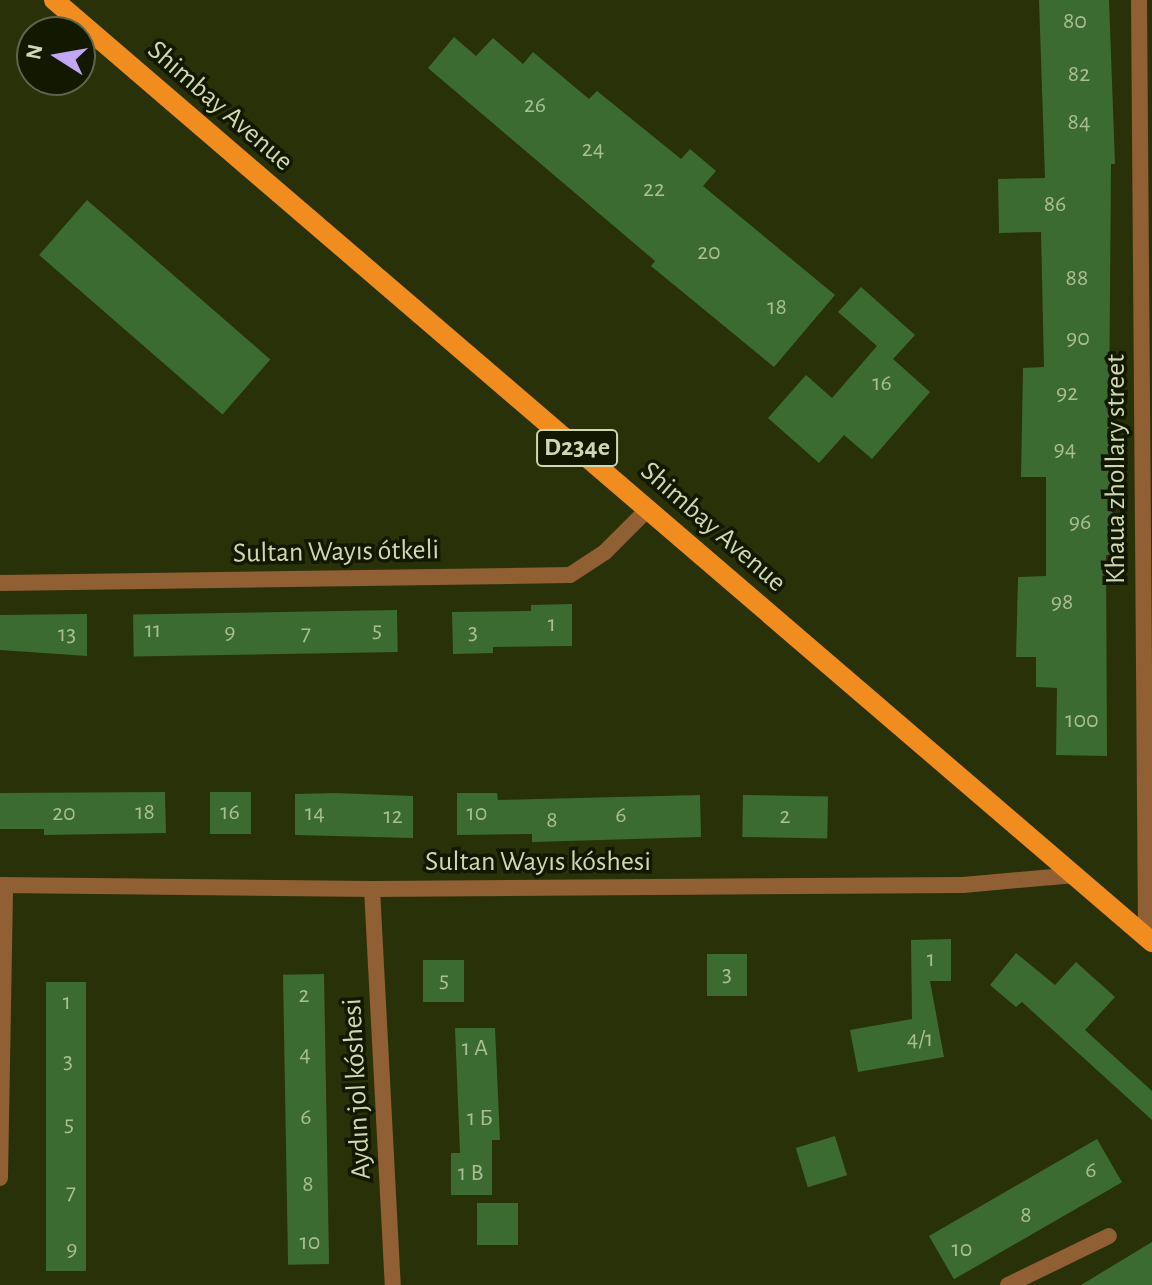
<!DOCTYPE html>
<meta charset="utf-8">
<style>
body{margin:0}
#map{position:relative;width:1152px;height:1285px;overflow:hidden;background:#293108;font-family:"Alegreya Sans",sans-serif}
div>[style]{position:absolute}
.building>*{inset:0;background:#3b6b30;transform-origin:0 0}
.minor>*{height:16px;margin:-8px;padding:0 8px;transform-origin:8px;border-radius:8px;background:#905f34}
.primary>*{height:20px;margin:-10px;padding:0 10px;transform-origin:10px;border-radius:10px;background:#f18c1f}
span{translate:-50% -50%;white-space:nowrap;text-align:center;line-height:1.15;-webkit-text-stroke:7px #131800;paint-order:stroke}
.number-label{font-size:24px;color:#a9be92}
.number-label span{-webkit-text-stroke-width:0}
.shield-label span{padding:2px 6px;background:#131800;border:2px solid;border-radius:6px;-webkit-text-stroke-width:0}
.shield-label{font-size:26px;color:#ced9b3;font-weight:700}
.street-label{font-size:28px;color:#ced9b3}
.north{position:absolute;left:16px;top:16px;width:80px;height:80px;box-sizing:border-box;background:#131800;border:2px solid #5e6548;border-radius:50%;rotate:281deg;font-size:22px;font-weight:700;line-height:32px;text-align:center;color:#ced9b3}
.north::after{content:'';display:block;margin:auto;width:28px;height:36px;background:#c2a8f2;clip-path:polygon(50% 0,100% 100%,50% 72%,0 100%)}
</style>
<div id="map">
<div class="building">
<i style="clip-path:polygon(1039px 0,1109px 0,1115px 164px,1111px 164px,1109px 420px,1114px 555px,1106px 555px,1107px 756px,1056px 755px,1057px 688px,1036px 687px,1036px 657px,1016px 657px,1018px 577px,1046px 576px,1046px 477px,1021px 477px,1023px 368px,1044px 367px,1041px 232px,999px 233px,998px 179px,1045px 178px)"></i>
<i style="clip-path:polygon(454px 37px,476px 56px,493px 38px,523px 64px,533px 52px,589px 99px,597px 91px,681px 159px,690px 149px,716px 171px,703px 186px,835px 295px,774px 367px,651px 266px,655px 261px,428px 68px)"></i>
<i style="left:87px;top:200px;width:243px;height:73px;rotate:41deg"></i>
<i style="clip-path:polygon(861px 287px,915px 335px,893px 359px,930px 392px,872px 459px,844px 435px,819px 463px,768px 418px,806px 375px,832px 398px,877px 346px,838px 312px)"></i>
<i style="clip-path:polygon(572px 604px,572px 646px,493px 647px,493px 653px,453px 654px,452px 612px,531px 611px,531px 605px)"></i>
<i style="left:397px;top:610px;width:42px;height:264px;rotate:89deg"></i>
<i style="clip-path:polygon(87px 614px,87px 656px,0 650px,0 615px)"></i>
<i style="clip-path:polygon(165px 792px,166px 833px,44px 835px,44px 829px,0 829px,0 793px)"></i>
<i style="left:210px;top:792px;width:41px;height:42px"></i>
<i style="clip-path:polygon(335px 793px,413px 796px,413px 838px,295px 835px,295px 794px)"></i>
<i style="clip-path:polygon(457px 793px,497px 793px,498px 800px,700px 795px,701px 837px,532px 842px,532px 834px,457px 835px)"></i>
<i style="left:743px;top:795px;width:85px;height:42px;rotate:1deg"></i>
<i style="clip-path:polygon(951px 939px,951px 981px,930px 981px,944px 1057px,858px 1072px,850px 1030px,912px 1019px,911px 940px)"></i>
<i style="clip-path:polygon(1016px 953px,1055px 985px,1076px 962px,1115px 997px,1085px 1030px,1152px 1091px,1152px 1120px,1022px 1002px,1016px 1007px,990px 985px)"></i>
<i style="left:707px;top:954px;width:40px;height:42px"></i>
<i style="left:464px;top:960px;width:42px;height:41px;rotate:90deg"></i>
<i style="left:324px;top:974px;width:290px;height:41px;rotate:89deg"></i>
<i style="left:46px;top:982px;width:40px;height:289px"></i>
<i style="clip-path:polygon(455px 1028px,495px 1028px,500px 1140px,492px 1140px,492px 1195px,451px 1195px,451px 1153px,460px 1153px)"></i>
<i style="left:835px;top:1136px;width:41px;height:41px;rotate:73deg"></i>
<i style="left:1097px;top:1139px;width:50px;height:194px;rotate:60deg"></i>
<i style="left:518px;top:1203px;width:42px;height:41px;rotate:90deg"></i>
<i style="clip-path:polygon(1152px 1242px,1152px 1285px,1081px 1285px)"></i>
</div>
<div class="minor">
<i style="left:1139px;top:0;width:937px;rotate:89.57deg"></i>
<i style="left:0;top:583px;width:570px;rotate:-0.8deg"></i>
<i style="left:570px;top:575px;width:42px;rotate:-33.3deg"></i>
<i style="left:605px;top:552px;width:61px;rotate:-45deg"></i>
<i style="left:0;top:885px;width:372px;rotate:0.6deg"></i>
<i style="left:372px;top:889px;width:591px;rotate:-0.39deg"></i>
<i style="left:963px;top:885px;width:113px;rotate:-5.1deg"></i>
<i style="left:372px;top:889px;width:397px;rotate:87deg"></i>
<i style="left:0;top:1178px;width:293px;rotate:-89deg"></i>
<i style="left:1008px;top:1285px;width:112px;rotate:-25.9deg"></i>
</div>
<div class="primary">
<i style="left:54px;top:0;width:1447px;rotate:40.63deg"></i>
</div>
<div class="number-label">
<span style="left:1075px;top:22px">80</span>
<span style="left:1079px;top:75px">82</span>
<span style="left:535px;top:106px">26</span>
<span style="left:1079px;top:123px">84</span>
<span style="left:593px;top:150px">24</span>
<span style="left:654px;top:190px">22</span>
<span style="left:1055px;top:205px">86</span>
<span style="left:709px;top:253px">20</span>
<span style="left:1077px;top:279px">88</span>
<span style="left:777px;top:308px">18</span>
<span style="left:1078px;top:339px">90</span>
<span style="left:882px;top:384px">16</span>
<span style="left:1067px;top:394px">92</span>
<span style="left:1065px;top:450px">94</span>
<span style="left:1080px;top:523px">96</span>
<span style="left:1062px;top:603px">98</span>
<span style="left:552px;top:625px">1</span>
<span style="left:153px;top:631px">11</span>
<span style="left:377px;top:631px">5</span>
<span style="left:230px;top:633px">9</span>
<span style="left:473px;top:633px">3</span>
<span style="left:306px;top:634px">7</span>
<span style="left:67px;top:635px">13</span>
<span style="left:1082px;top:721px">100</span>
<span style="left:145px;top:813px">18</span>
<span style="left:230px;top:813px">16</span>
<span style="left:64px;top:814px">20</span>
<span style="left:315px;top:814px">14</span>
<span style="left:477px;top:814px">10</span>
<span style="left:621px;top:816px">6</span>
<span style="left:393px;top:817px">12</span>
<span style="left:785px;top:817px">2</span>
<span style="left:552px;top:821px">8</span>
<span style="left:931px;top:960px">1</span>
<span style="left:727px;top:975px">3</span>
<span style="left:444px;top:981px">5</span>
<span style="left:304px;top:996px">2</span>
<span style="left:67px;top:1003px">1</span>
<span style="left:920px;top:1040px">4/1</span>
<span style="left:475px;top:1049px">1 А</span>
<span style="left:305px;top:1055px">4</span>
<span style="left:68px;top:1062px">3</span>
<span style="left:306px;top:1118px">6</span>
<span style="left:480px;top:1119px">1 Б</span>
<span style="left:69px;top:1125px">5</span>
<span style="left:1091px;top:1171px">6</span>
<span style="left:471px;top:1174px">1 В</span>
<span style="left:308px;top:1185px">8</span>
<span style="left:71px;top:1193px">7</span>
<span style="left:1026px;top:1216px">8</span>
<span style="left:310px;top:1243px">10</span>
<span style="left:72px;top:1250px">9</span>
<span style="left:962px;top:1250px">10</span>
</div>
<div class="shield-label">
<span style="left:577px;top:448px">D234e</span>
</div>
<div class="street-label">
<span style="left:220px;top:106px;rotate:41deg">Shimbay Avenue</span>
<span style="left:1116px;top:469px;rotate:-90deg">Khaua zhollary street</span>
<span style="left:713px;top:527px;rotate:41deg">Shimbay Avenue</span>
<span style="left:336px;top:552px;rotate:-1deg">Sultan Wayıs ótkeli</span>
<span style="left:538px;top:862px">Sultan Wayıs kóshesi</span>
<span style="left:357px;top:1089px;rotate:-93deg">Aydın jol kóshesi</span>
</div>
<div class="north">N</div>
</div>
